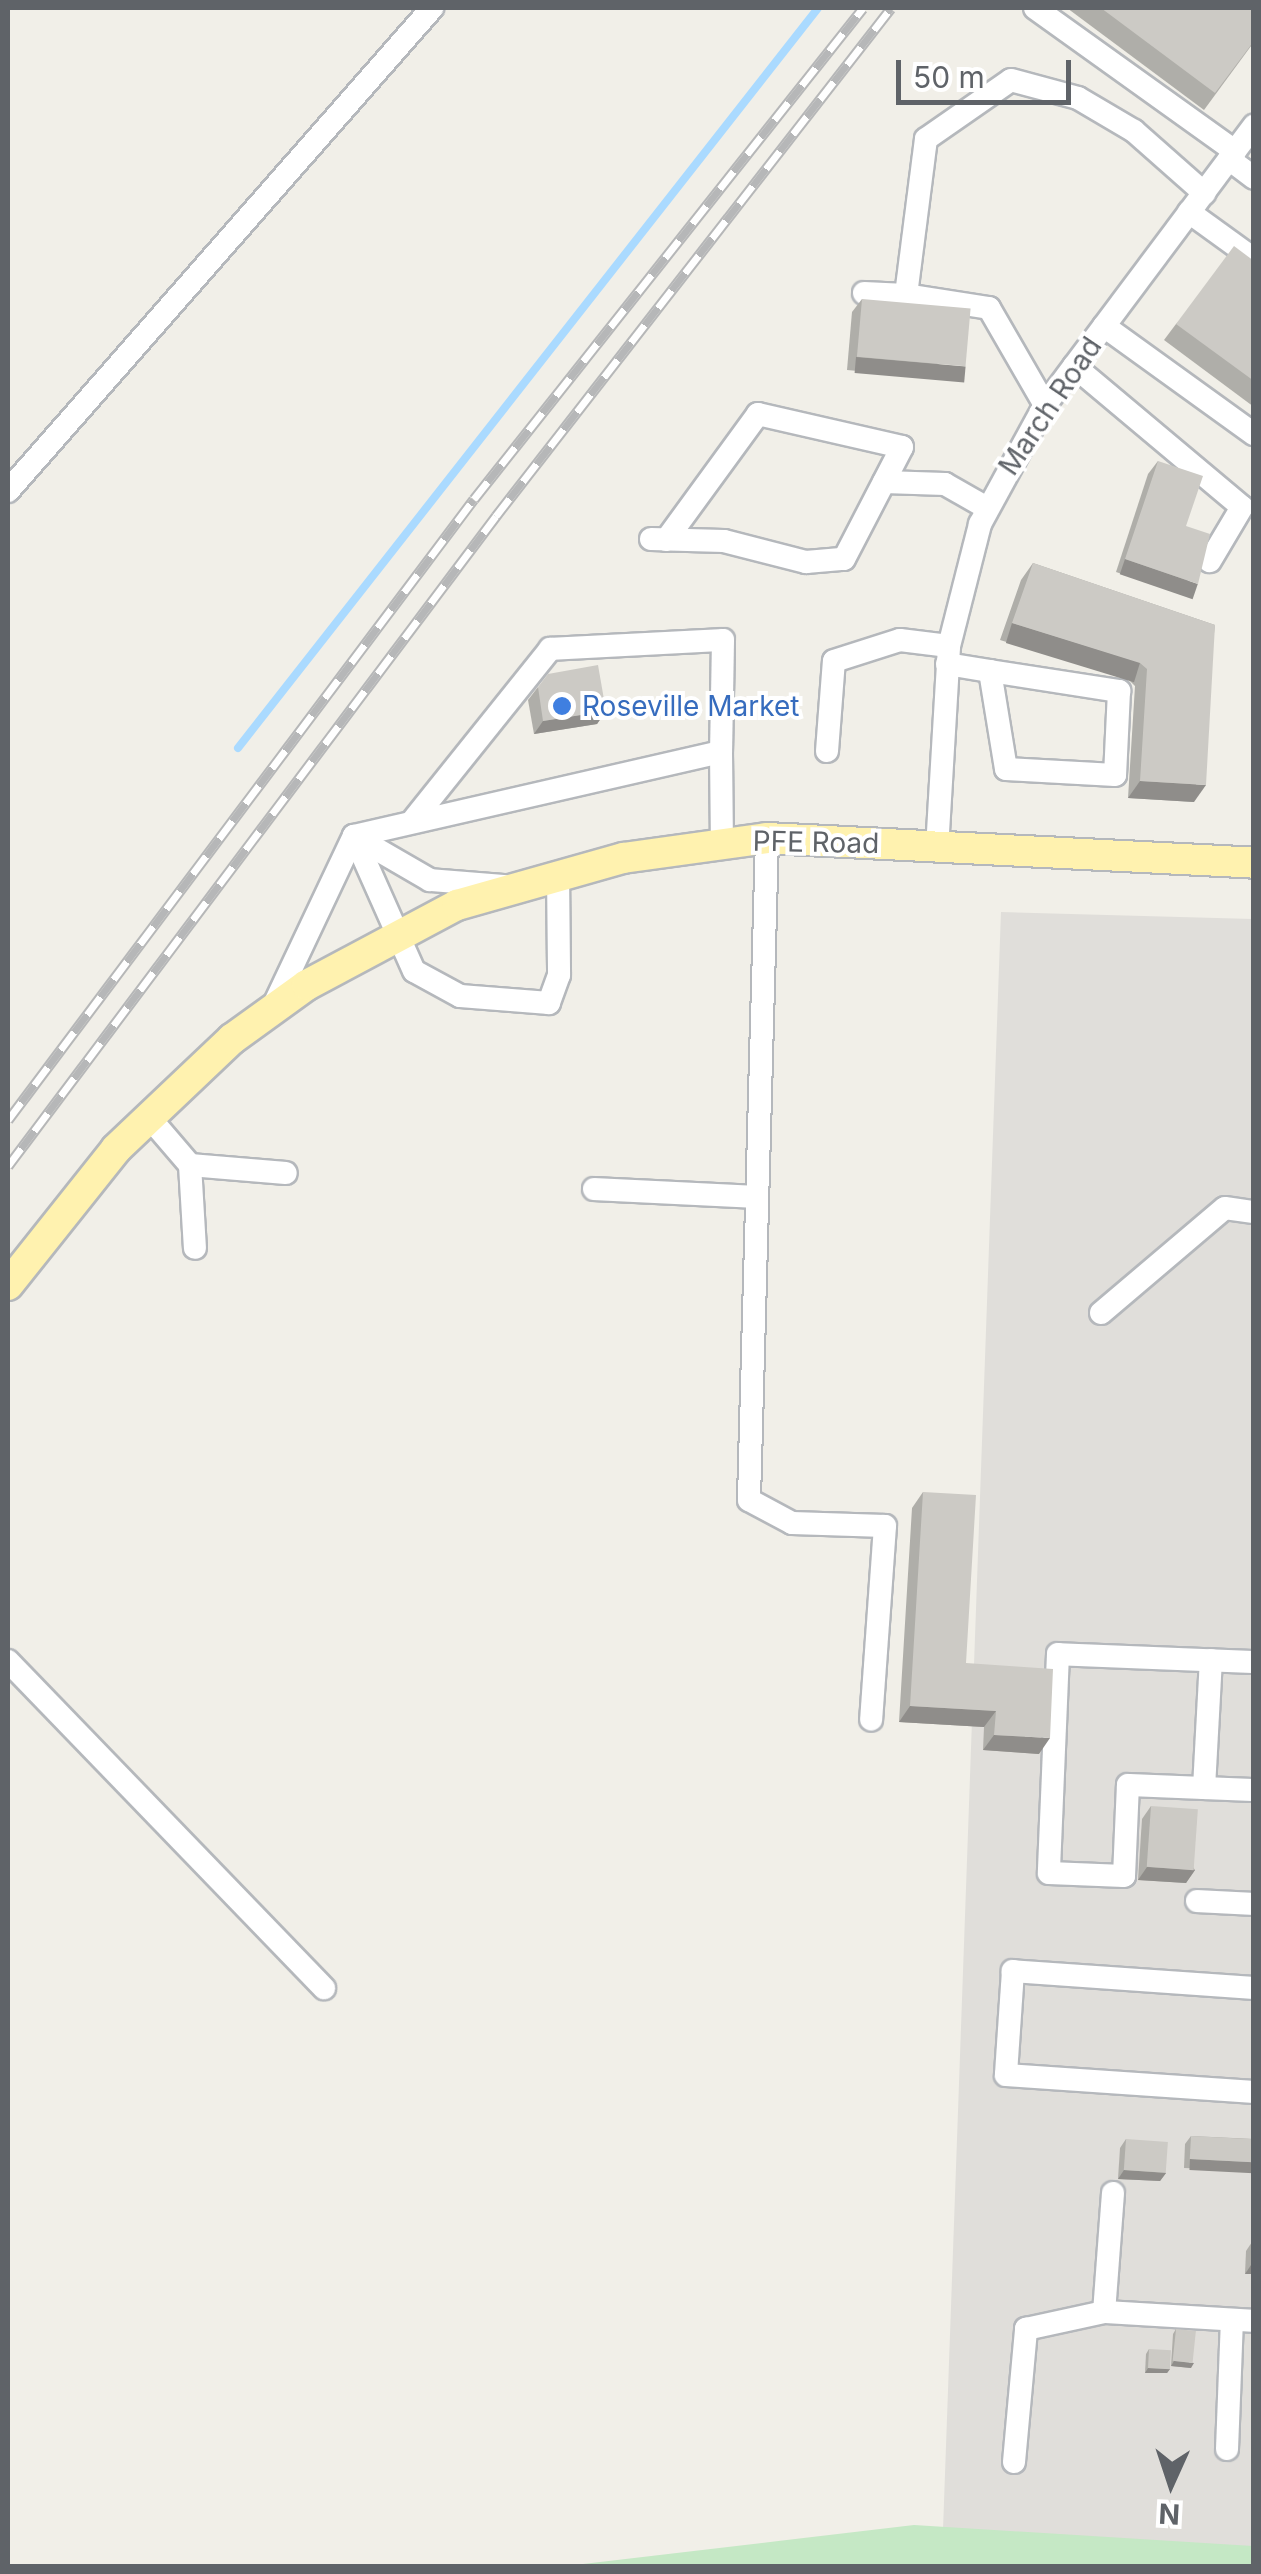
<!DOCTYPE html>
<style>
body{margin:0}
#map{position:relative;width:1261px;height:2574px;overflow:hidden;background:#f1efe8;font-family:Inter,sans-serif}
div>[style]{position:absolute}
.industrial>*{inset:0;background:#e0deda}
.green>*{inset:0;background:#c5e8c5}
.stream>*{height:8px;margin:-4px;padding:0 4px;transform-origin:4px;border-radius:4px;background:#aadaff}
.roads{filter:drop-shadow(2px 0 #b5b8bc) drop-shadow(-2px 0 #b5b8bc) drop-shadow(0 2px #b5b8bc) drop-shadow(0 -2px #b5b8bc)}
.minor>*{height:22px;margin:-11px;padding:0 11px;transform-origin:11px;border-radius:11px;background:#fff}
.major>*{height:30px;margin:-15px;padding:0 15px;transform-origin:15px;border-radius:15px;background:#fff2af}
.rail>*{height:11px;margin-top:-5.5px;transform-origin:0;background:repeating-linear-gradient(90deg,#fff 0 22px,#b6b7b8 0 44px);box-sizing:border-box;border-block:2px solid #b6b7b8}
.wall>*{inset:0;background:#afaea9}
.shaded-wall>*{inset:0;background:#8f8d8a;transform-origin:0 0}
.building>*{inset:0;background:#cccac5;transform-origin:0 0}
.dots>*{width:28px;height:28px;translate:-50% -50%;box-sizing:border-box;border:5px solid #fff;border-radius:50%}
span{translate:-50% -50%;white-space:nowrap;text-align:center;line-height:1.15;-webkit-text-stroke:8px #fff;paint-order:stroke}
.street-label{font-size:28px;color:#5f6368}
.shop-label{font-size:28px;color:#366cbe}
.left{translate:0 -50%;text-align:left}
.frame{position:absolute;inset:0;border:10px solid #5f6368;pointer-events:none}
.north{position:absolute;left:1121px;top:2434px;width:100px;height:100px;-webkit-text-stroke:8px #fff;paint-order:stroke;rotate:183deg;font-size:28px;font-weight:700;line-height:40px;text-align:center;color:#5f6368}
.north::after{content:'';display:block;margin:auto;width:35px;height:45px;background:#5f6368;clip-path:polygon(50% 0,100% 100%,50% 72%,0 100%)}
.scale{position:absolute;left:896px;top:60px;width:175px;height:45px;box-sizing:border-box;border:5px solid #5f6368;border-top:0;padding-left:12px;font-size:30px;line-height:35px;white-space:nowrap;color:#5f6368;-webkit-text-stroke:8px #fff;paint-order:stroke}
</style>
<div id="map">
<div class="industrial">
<i style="clip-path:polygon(1001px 912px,1253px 919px,1253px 2550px,943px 2530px)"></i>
</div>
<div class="green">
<i style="clip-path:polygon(914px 2525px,1253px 2546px,1253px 2566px,566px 2566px)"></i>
</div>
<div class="stream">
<i style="left:238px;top:748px;width:940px;rotate:-51.91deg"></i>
</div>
<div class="roads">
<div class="minor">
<i style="left:1035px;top:8px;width:246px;rotate:35.6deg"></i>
<i style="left:1229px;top:159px;width:31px;rotate:37deg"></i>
<i style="left:1189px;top:212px;width:80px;rotate:35.9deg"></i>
<i style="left:864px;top:293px;width:42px;rotate:2.7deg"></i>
<i style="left:1104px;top:326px;width:185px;rotate:35.8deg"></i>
<i style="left:1074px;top:366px;width:219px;rotate:40deg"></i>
<i style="left:1242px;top:507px;width:63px;rotate:120.7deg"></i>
<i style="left:1045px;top:405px;width:112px;rotate:-120deg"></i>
<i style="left:989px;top:308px;width:84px;rotate:-171.1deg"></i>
<i style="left:906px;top:295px;width:157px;rotate:-82.7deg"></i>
<i style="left:926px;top:139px;width:103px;rotate:-34.8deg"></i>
<i style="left:1011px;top:80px;width:69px;rotate:15deg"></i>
<i style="left:1078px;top:98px;width:65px;rotate:30.5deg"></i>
<i style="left:1134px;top:131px;width:94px;rotate:41.5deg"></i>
<i style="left:884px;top:482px;width:61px;rotate:1.9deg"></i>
<i style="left:945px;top:484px;width:48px;rotate:29.7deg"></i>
<i style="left:8px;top:491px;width:643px;rotate:-48.72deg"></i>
<i style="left:651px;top:539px;width:73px;rotate:1.6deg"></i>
<i style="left:724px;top:541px;width:85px;rotate:14.4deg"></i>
<i style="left:806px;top:562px;width:38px;rotate:-5deg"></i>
<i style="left:844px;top:559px;width:126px;rotate:-62.6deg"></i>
<i style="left:902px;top:447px;width:148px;rotate:-167.1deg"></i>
<i style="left:758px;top:414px;width:156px;rotate:126.1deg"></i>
<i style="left:947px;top:664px;width:44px;rotate:9.2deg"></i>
<i style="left:990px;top:671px;width:131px;rotate:8.8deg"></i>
<i style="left:1119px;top:691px;width:84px;rotate:92.7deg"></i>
<i style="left:1115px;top:775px;width:109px;rotate:-176.8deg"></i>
<i style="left:1006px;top:769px;width:99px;rotate:-99.3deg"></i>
<i style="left:827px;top:751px;width:90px;rotate:-85.6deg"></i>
<i style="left:834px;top:661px;width:69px;rotate:-17.7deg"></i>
<i style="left:900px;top:640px;width:49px;rotate:7deg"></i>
<i style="left:414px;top:819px;width:218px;rotate:-51.3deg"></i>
<i style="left:550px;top:649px;width:173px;rotate:-3deg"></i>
<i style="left:723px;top:640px;width:112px;rotate:91deg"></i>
<i style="left:767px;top:838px;width:662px;rotate:91.56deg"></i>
<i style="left:749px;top:1500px;width:49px;rotate:28.1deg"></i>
<i style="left:792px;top:1523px;width:93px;rotate:1.8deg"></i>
<i style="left:885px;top:1526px;width:194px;rotate:94.1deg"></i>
<i style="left:937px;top:849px;width:203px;rotate:-86.6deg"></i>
<i style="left:949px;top:646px;width:126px;rotate:-75.7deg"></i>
<i style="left:980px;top:524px;width:136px;rotate:-61.4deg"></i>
<i style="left:1045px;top:405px;width:349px;rotate:-53.2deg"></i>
<i style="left:558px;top:873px;width:102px;rotate:89.4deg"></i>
<i style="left:559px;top:975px;width:30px;rotate:110deg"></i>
<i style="left:549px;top:1003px;width:89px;rotate:-175.5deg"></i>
<i style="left:460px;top:996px;width:52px;rotate:-151.5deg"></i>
<i style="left:414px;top:971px;width:148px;rotate:-114deg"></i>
<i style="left:354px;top:836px;width:376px;rotate:-12.9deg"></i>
<i style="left:721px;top:752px;width:90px;rotate:89.4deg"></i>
<i style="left:273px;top:1007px;width:189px;rotate:-64.7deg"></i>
<i style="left:354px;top:836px;width:88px;rotate:30.1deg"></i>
<i style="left:430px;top:880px;width:75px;rotate:4.6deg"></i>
<i style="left:148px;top:1116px;width:65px;rotate:49.4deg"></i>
<i style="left:190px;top:1165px;width:83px;rotate:86.6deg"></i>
<i style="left:190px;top:1165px;width:96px;rotate:4.8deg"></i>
<i style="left:594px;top:1189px;width:163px;rotate:2.8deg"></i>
<i style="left:1101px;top:1313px;width:162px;rotate:-40.3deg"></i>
<i style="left:1225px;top:1208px;width:29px;rotate:8deg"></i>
<i style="left:8px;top:1661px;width:455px;rotate:46deg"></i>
<i style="left:1254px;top:1662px;width:196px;rotate:-177.7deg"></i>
<i style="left:1058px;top:1654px;width:219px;rotate:92.4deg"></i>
<i style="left:1049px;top:1873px;width:75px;rotate:2.3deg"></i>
<i style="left:1124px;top:1876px;width:91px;rotate:-87.5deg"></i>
<i style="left:1128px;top:1785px;width:126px;rotate:2.3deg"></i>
<i style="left:1204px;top:1788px;width:128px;rotate:-86.9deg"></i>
<i style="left:1197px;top:1901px;width:57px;rotate:3deg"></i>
<i style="left:1254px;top:1988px;width:242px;rotate:-176deg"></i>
<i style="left:1013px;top:1971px;width:104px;rotate:93.9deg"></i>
<i style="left:1006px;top:2075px;width:249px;rotate:3.9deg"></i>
<i style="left:1113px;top:2193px;width:119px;rotate:94.3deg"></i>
<i style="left:1104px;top:2312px;width:150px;rotate:3.4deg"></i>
<i style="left:1227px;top:2449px;width:129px;rotate:-87.8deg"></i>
<i style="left:1014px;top:2462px;width:134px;rotate:-84.8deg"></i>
<i style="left:1026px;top:2329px;width:80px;rotate:-12.3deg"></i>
</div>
<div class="major">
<i style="left:8px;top:1285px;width:174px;rotate:-51.5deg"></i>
<i style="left:116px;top:1149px;width:160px;rotate:-43.5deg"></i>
<i style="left:232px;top:1039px;width:92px;rotate:-35.8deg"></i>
<i style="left:307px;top:985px;width:170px;rotate:-28.1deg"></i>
<i style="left:457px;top:905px;width:173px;rotate:-15.8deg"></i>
<i style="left:623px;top:858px;width:145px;rotate:-7.9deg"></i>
<i style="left:767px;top:838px;width:488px;rotate:2.9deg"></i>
</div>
</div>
<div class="rail">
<i style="left:8px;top:1120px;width:776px;rotate:-53.12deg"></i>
<i style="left:474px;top:499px;width:626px;rotate:-51.61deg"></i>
<i style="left:8px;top:1166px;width:813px;rotate:-53.1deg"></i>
<i style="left:496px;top:516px;width:643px;rotate:-52.13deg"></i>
</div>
<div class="wall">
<i style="clip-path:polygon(1067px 8px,1254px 8px,1254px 42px,1204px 110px)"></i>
<i style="clip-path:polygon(1254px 261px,1254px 407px,1164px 340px,1176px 324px)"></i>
<i style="clip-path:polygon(862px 299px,957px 380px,847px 370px,852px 312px)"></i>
<i style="clip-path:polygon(1158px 461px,1186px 526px,1189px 597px,1116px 572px,1148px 474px)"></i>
<i style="clip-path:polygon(1033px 563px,1215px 625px,1194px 802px,1128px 798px,1135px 686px,1129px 680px,1000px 640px,1021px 580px)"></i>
<i style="clip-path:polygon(538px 687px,606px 711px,597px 724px,534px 734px,528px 700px)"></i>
<i style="clip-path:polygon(923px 1492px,966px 1663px,1039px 1754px,983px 1750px,984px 1727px,899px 1722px,912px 1508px)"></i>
<i style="clip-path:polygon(1151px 1806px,1195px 1870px,1186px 1883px,1138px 1880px,1142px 1819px)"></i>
<i style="clip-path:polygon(1191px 2136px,1254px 2139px,1254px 2171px,1184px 2168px,1185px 2144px)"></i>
<i style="clip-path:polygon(1126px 2139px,1166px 2173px,1160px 2181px,1118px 2179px,1120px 2148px)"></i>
<i style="clip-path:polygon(1252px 2242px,1254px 2242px,1254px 2274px,1245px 2274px,1246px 2251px)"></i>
<i style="clip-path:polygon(1176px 2329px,1191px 2368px,1171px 2366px,1173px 2334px)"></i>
<i style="clip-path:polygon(1149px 2349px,1170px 2369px,1167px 2373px,1145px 2373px,1146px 2354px)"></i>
</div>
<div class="shaded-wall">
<i style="left:856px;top:357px;width:110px;height:16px;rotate:5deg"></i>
<i style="left:1125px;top:559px;width:77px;height:16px;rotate:19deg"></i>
<i style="left:1012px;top:623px;width:134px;height:21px;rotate:17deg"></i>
<i style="clip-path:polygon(606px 711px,597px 724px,534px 734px,543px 721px)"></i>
<i style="clip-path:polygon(1140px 781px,1206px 785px,1194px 802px,1128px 798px)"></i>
<i style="clip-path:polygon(910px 1706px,996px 1711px,984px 1727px,899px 1722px)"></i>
<i style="clip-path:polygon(994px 1735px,1050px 1738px,1039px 1754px,983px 1750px)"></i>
<i style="clip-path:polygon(1147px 1867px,1195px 1870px,1186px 1883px,1138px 1880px)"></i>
<i style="left:1190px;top:2159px;width:64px;height:11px;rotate:3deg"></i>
<i style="clip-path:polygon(1124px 2170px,1166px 2173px,1160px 2181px,1118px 2179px)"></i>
<i style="clip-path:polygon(1251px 2265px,1254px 2265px,1254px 2274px,1245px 2274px)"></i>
<i style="clip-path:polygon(1174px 2361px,1194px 2363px,1191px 2368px,1171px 2366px)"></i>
<i style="clip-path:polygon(1148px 2368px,1170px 2369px,1167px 2373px,1145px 2373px)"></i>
</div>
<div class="building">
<i style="clip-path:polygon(1101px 8px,1254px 8px,1254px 41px,1215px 93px)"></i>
<i style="clip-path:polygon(1234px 246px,1254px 261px,1254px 381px,1176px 324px)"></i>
<i style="left:862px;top:299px;width:109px;height:58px;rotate:5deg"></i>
<i style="clip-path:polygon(1158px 461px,1203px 476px,1186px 526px,1210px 534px,1198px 584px,1125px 559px)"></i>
<i style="clip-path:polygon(1033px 563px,1215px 625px,1206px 785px,1140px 781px,1147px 669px,1140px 663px,1012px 623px)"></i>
<i style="clip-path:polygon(598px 665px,606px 711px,543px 721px,538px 687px,548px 674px)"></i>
<i style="clip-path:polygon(923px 1492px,976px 1495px,966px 1663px,1053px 1669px,1050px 1738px,994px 1735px,996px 1711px,910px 1706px)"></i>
<i style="left:1151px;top:1806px;width:47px;height:61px;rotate:4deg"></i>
<i style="left:1191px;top:2136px;width:63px;height:23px;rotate:3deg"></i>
<i style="left:1126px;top:2139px;width:42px;height:31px;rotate:4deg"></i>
<i style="clip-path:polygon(1252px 2242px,1254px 2242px,1254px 2265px,1251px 2265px)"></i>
<i style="left:1176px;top:2329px;width:20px;height:32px;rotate:6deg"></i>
<i style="left:1149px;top:2349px;width:22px;height:19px;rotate:3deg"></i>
</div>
<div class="dots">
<i style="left:562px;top:706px;background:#3f7fe0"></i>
</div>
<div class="street-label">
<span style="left:1050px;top:406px;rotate:-56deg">March Road</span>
<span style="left:816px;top:842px;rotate:1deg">PFE Road</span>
</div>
<div class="shop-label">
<span class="left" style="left:582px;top:706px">Roseville Market</span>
</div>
<div class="frame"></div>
<div class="north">N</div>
<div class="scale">50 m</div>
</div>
